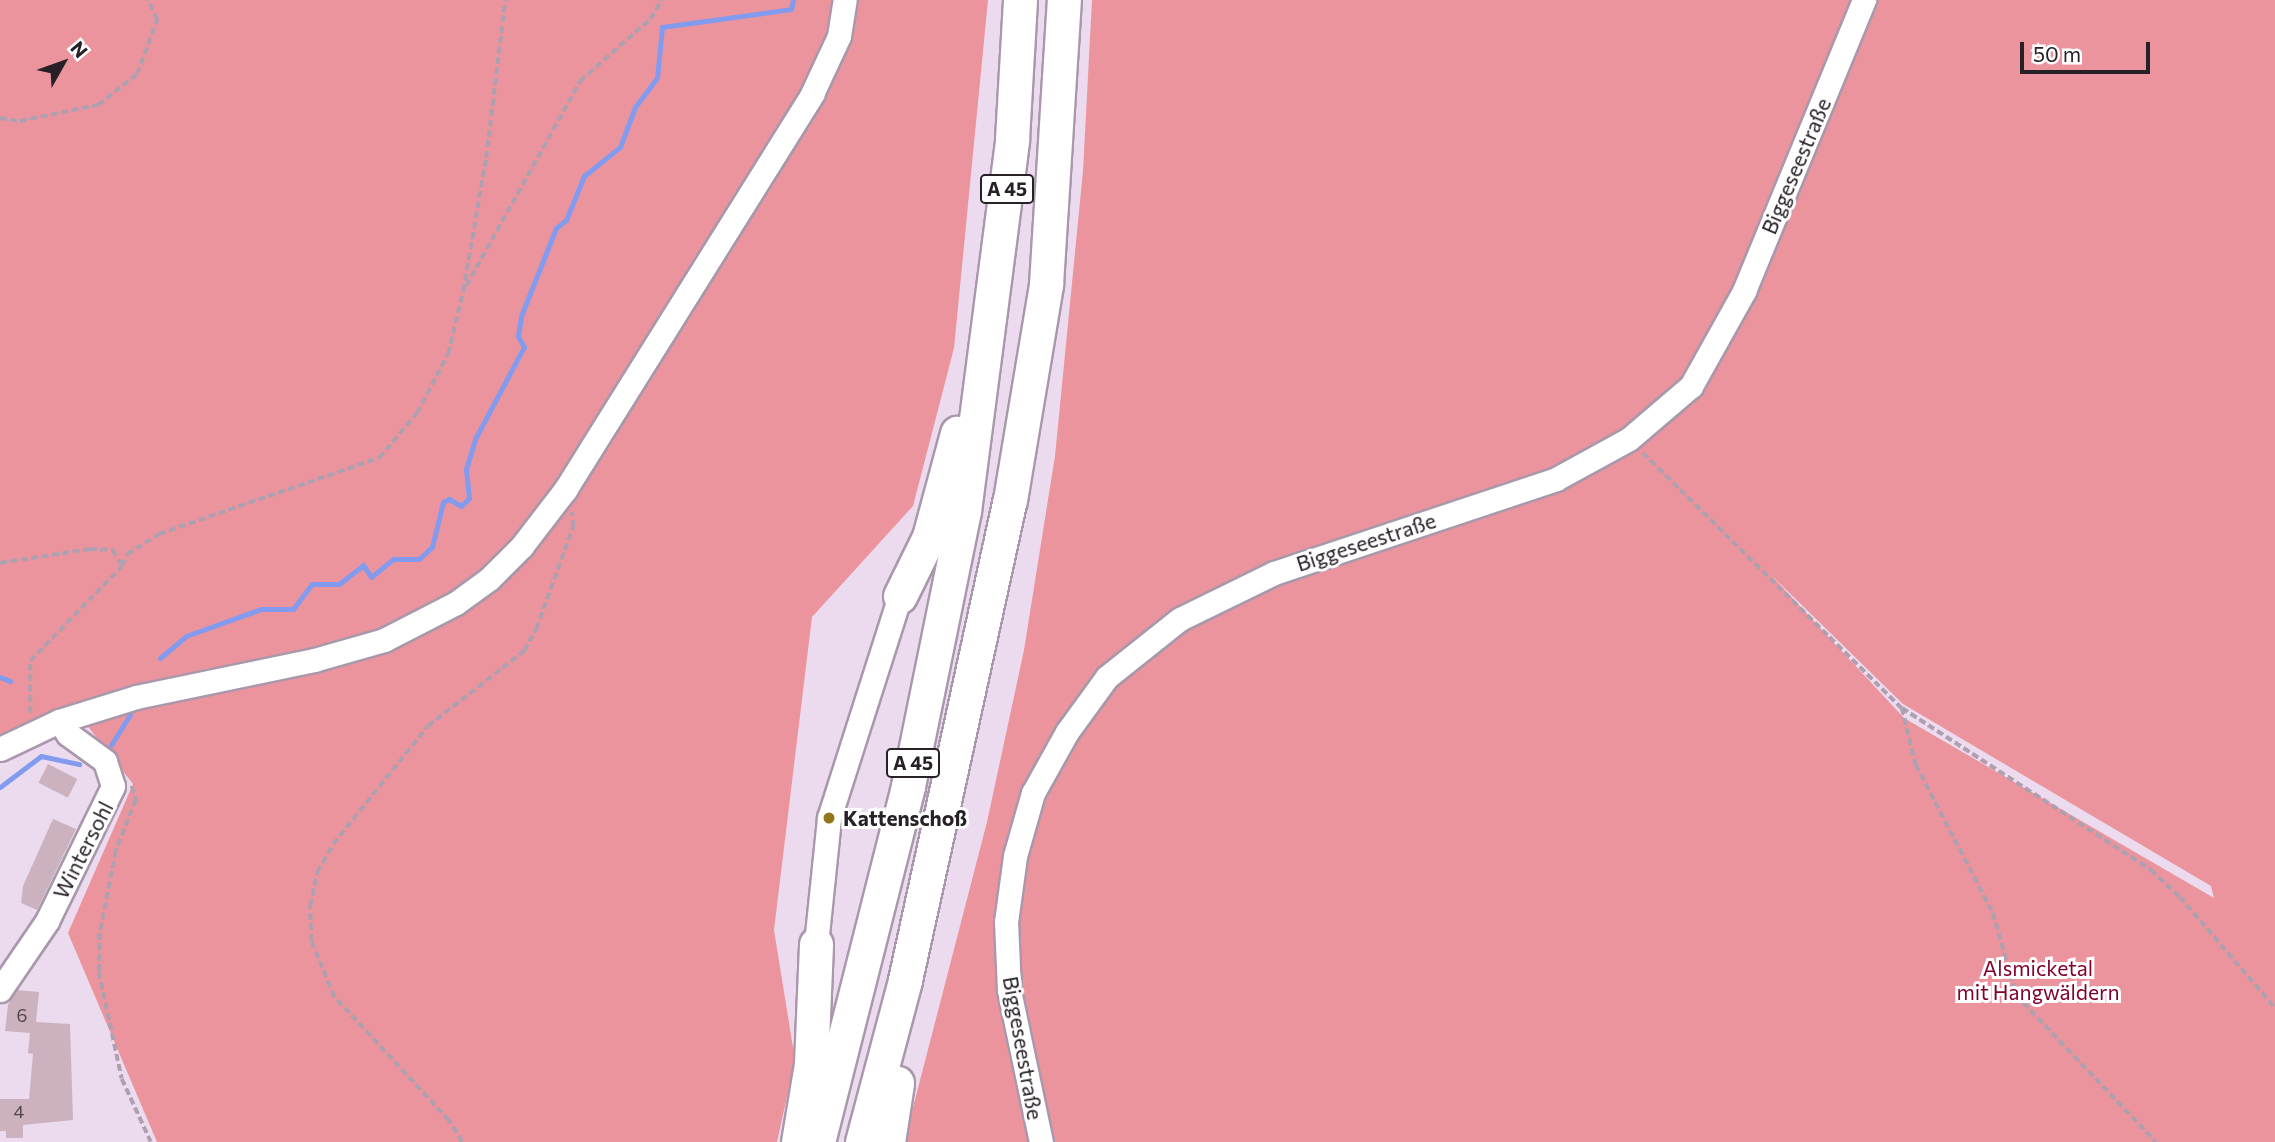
<!DOCTYPE html>
<meta charset="utf-8">
<style>
body{margin:0}
#map{position:relative;width:2275px;height:1142px;overflow:hidden;background:#ecdaee;font-family:Commissioner,sans-serif}
div>[style]{position:absolute}
.green>*{inset:0;background:#ec949d}
.stream>*{height:5px;margin:-2.5px;padding:0 2.5px;transform-origin:2.5px;border-radius:2.5px;background:#839bee}
.building>*{inset:0;background:#cbb2be;transform-origin:0 0}
.path>*{height:3.5px;margin-top:-1.75px;transform-origin:0;background:repeating-linear-gradient(90deg,#afa0b0 0 7px,transparent 0 10.5px)}
.roads{filter:drop-shadow(2px 0 #a998ab) drop-shadow(-2px 0 #a998ab) drop-shadow(0 2px #a998ab) drop-shadow(0 -2px #a998ab)}
.minor>*{height:23px;margin:-11.5px;padding:0 11.5px;transform-origin:11.5px;border-radius:11.5px;background:#fff}
.highway>*{height:33px;margin:-16.5px;padding:0 16.5px;transform-origin:16.5px;border-radius:16.5px;background:#fff}
.dots>*{width:19px;height:19px;translate:-50% -50%;box-sizing:border-box;border:4px solid #fff;border-radius:50%}
span{translate:-50% -50%;white-space:nowrap;text-align:center;line-height:1.15;-webkit-text-stroke:6px #fff;paint-order:stroke}
.number-label{font-size:18px;color:#50444d}
.number-label span{-webkit-text-stroke-width:0}
.shield-label span{padding:2px 5px;background:#fff;border:2px solid;border-radius:5px;-webkit-text-stroke-width:0}
.shield-label{font-size:19px;color:#272027;font-weight:700}
.street-label{font-size:21px;color:#272027}
.poi-label{font-size:21px;color:#272027;font-weight:700}
.left{translate:0 -50%;text-align:left}
.park-label{font-size:21px;color:#82002b}
.north{position:absolute;left:28px;top:28px;width:70px;height:70px;-webkit-text-stroke:5px #fff;paint-order:stroke;rotate:50deg;font-size:19px;font-weight:700;line-height:28px;text-align:center;color:#272027}
.north::after{content:'';display:block;margin:auto;width:24px;height:32px;background:#272027;clip-path:polygon(50% 0,100% 100%,50% 72%,0 100%)}
.scale{position:absolute;left:2020px;top:42px;width:130px;height:32px;box-sizing:border-box;border:4px solid #272027;border-top:0;padding-left:9px;font-size:21px;line-height:24px;white-space:nowrap;color:#272027;-webkit-text-stroke:5px #fff;paint-order:stroke}
</style>
<div id="map">
<div class="green">
<i style="clip-path:polygon(0 0,988px 0,954px 348px,913px 506px,812px 617px,774px 930px,795px 1060px,777px 1142px,157px 1142px,68px 933px,133px 784px,71px 705px,0 738px)"></i>
<i style="clip-path:polygon(evenodd,1092px 0,1853px 0,1693px 390px,1867px 0,2275px 0,2275px 1142px,904px 1142px,987px 822px,1024px 650px,1055px 456px,1083px 171px,1092px 0,1771px 575px,1903px 704px,2211px 886px,2214px 898px,1904px 718px,1771px 575px)"></i>
</div>
<div class="stream">
<i style="left:160px;top:658px;width:34px;rotate:-40deg"></i>
<i style="left:186px;top:636px;width:80px;rotate:-19.8deg"></i>
<i style="left:261px;top:609px;width:32px"></i>
<i style="left:293px;top:609px;width:31px;rotate:-53deg"></i>
<i style="left:312px;top:584px;width:27px"></i>
<i style="left:339px;top:584px;width:31px;rotate:-38deg"></i>
<i style="left:363px;top:565px;width:14px;rotate:56deg"></i>
<i style="left:371px;top:577px;width:28px;rotate:-39deg"></i>
<i style="left:393px;top:559px;width:26px"></i>
<i style="left:419px;top:559px;width:18px;rotate:-43deg"></i>
<i style="left:432px;top:547px;width:46px;rotate:-76.3deg"></i>
<i style="left:443px;top:502px;width:7px;rotate:-27deg"></i>
<i style="left:449px;top:499px;width:14px;rotate:30deg"></i>
<i style="left:461px;top:506px;width:11px;rotate:-45deg"></i>
<i style="left:469px;top:498px;width:29px;rotate:-96deg"></i>
<i style="left:466px;top:469px;width:31px;rotate:-73deg"></i>
<i style="left:475px;top:439px;width:104px;rotate:-62deg"></i>
<i style="left:524px;top:347px;width:13px;rotate:-119deg"></i>
<i style="left:518px;top:336px;width:20px;rotate:-81deg"></i>
<i style="left:521px;top:316px;width:95px;rotate:-68.3deg"></i>
<i style="left:556px;top:228px;width:13px;rotate:-39deg"></i>
<i style="left:566px;top:220px;width:48px;rotate:-67.8deg"></i>
<i style="left:584px;top:176px;width:46px;rotate:-38.9deg"></i>
<i style="left:620px;top:147px;width:43px;rotate:-69.4deg"></i>
<i style="left:635px;top:107px;width:36px;rotate:-53deg"></i>
<i style="left:657px;top:78px;width:51px;rotate:-84.4deg"></i>
<i style="left:662px;top:27px;width:130px;rotate:-7.9deg"></i>
<i style="left:791px;top:9px;width:9px;rotate:-77deg"></i>
<i style="left:0;top:677px;width:11px;rotate:22deg"></i>
<i style="left:111px;top:745px;width:36px;rotate:-58deg"></i>
<i style="left:0;top:787px;width:51px;rotate:-37.1deg"></i>
<i style="left:41px;top:756px;width:39px;rotate:12deg"></i>
</div>
<div class="building">
<i style="left:48px;top:764px;width:33px;height:21px;rotate:27deg"></i>
<i style="clip-path:polygon(53px 819px,76px 829px,37px 910px,21px 903px,23px 886px)"></i>
<i style="clip-path:polygon(17px 990px,39px 992px,36px 1022px,70px 1024px,73px 1120px,23px 1125px,23px 1138px,6px 1138px,6px 1131px,0 1131px,0 1099px,29px 1099px,33px 1054px,28px 1053px,30px 1033px,5px 1031px,8px 1005px)"></i>
</div>
<div class="path">
<i style="left:0;top:118px;width:20px;rotate:9deg"></i>
<i style="left:20px;top:121px;width:80px;rotate:-11.6deg"></i>
<i style="left:98px;top:105px;width:50px;rotate:-38.5deg"></i>
<i style="left:137px;top:74px;width:58px;rotate:-69.7deg"></i>
<i style="left:157px;top:20px;width:22px;rotate:-114deg"></i>
<i style="left:466px;top:286px;width:235px;rotate:-60.9deg"></i>
<i style="left:580px;top:81px;width:94px;rotate:-41.5deg"></i>
<i style="left:650px;top:19px;width:22px;rotate:-58deg"></i>
<i style="left:1643px;top:453px;width:363px;rotate:44.6deg"></i>
<i style="left:1902px;top:708px;width:297px;rotate:33deg"></i>
<i style="left:2151px;top:870px;width:40px;rotate:43deg"></i>
<i style="left:2180px;top:897px;width:146px;rotate:49.4deg"></i>
<i style="left:0;top:563px;width:91px;rotate:-8.8deg"></i>
<i style="left:90px;top:549px;width:23px;rotate:2deg"></i>
<i style="left:113px;top:550px;width:16px;rotate:60deg"></i>
<i style="left:1902px;top:708px;width:59px;rotate:76.2deg"></i>
<i style="left:1916px;top:765px;width:167px;rotate:62.5deg"></i>
<i style="left:1993px;top:913px;width:85px;rotate:74.3deg"></i>
<i style="left:2016px;top:995px;width:203px;rotate:46.4deg"></i>
<i style="left:30px;top:713px;width:52px;rotate:-90deg"></i>
<i style="left:30px;top:661px;width:132px;rotate:-45.9deg"></i>
<i style="left:122px;top:566px;width:13px;rotate:-67deg"></i>
<i style="left:127px;top:554px;width:38px;rotate:-32deg"></i>
<i style="left:159px;top:534px;width:233px;rotate:-19.1deg"></i>
<i style="left:379px;top:458px;width:59px;rotate:-49.8deg"></i>
<i style="left:417px;top:413px;width:67px;rotate:-62.3deg"></i>
<i style="left:448px;top:354px;width:65px;rotate:-76.6deg"></i>
<i style="left:463px;top:291px;width:135px;rotate:-80.2deg"></i>
<i style="left:486px;top:158px;width:159px;rotate:-83.1deg"></i>
<i style="left:132px;top:786px;width:15px;rotate:74deg"></i>
<i style="left:136px;top:800px;width:55px;rotate:111.4deg"></i>
<i style="left:116px;top:851px;width:84px;rotate:101deg"></i>
<i style="left:100px;top:933px;width:39px;rotate:91deg"></i>
<i style="left:99px;top:972px;width:109px;rotate:77.9deg"></i>
<i style="left:122px;top:1079px;width:69px;rotate:65.3deg"></i>
<i style="left:462px;top:1142px;width:25px;rotate:-122deg"></i>
<i style="left:449px;top:1121px;width:169px;rotate:-132.8deg"></i>
<i style="left:334px;top:997px;width:61px;rotate:-112.3deg"></i>
<i style="left:311px;top:941px;width:35px;rotate:-92deg"></i>
<i style="left:310px;top:906px;width:35px;rotate:-78deg"></i>
<i style="left:317px;top:872px;width:32px;rotate:-60deg"></i>
<i style="left:333px;top:844px;width:151px;rotate:-51.2deg"></i>
<i style="left:428px;top:726px;width:122px;rotate:-38deg"></i>
<i style="left:524px;top:651px;width:25px;rotate:-61deg"></i>
<i style="left:536px;top:629px;width:109px;rotate:-70.1deg"></i>
<i style="left:573px;top:527px;width:15px;rotate:-94deg"></i>
</div>
<div class="roads">
<div class="minor">
<i style="left:0;top:749px;width:65px;rotate:-25.4deg"></i>
<i style="left:59px;top:721px;width:81px;rotate:-17.3deg"></i>
<i style="left:136px;top:697px;width:182px;rotate:-11.7deg"></i>
<i style="left:314px;top:660px;width:73px;rotate:-15.9deg"></i>
<i style="left:384px;top:640px;width:81px;rotate:-27.2deg"></i>
<i style="left:456px;top:603px;width:41px;rotate:-36deg"></i>
<i style="left:489px;top:579px;width:47px;rotate:-45deg"></i>
<i style="left:522px;top:546px;width:71px;rotate:-52.5deg"></i>
<i style="left:565px;top:490px;width:467px;rotate:-58deg"></i>
<i style="left:812px;top:94px;width:64px;rotate:-65deg"></i>
<i style="left:839px;top:36px;width:36px;rotate:-81deg"></i>
<i style="left:816px;top:944px;width:127px;rotate:-84.1deg"></i>
<i style="left:829px;top:818px;width:233px;rotate:-72.3deg"></i>
<i style="left:0;top:990px;width:83px;rotate:-55.7deg"></i>
<i style="left:47px;top:921px;width:150px;rotate:-63.9deg"></i>
<i style="left:113px;top:786px;width:26px;rotate:-108deg"></i>
<i style="left:105px;top:761px;width:46px;rotate:-143.9deg"></i>
<i style="left:68px;top:734px;width:16px;rotate:-125deg"></i>
<i style="left:1041px;top:1142px;width:155px;rotate:-101.9deg"></i>
<i style="left:1009px;top:990px;width:68px;rotate:-92.5deg"></i>
<i style="left:1006px;top:922px;width:67px;rotate:-82.2deg"></i>
<i style="left:1015px;top:856px;width:66px;rotate:-74.1deg"></i>
<i style="left:1033px;top:793px;width:70px;rotate:-60.9deg"></i>
<i style="left:1067px;top:732px;width:68px;rotate:-54deg"></i>
<i style="left:1107px;top:677px;width:93px;rotate:-38.5deg"></i>
<i style="left:1180px;top:619px;width:105px;rotate:-26.1deg"></i>
<i style="left:1274px;top:573px;width:297px;rotate:-18.4deg"></i>
<i style="left:1556px;top:479px;width:83px;rotate:-28.7deg"></i>
<i style="left:1629px;top:439px;width:82px;rotate:-40.5deg"></i>
<i style="left:1691px;top:386px;width:109px;rotate:-60.8deg"></i>
<i style="left:1744px;top:291px;width:315px;rotate:-67.6deg"></i>
</div>
<div class="highway">
<i style="left:900px;top:596px;width:66px;rotate:-63.8deg"></i>
<i style="left:929px;top:537px;width:108px;rotate:-74.9deg"></i>
<i style="left:798px;top:1142px;width:79px;rotate:-80.5deg"></i>
<i style="left:811px;top:1064px;width:120px;rotate:-87.6deg"></i>
<i style="left:818px;top:1142px;width:367px;rotate:-75.8deg"></i>
<i style="left:908px;top:786px;width:281px;rotate:-78.5deg"></i>
<i style="left:964px;top:511px;width:375px;rotate:-82.6deg"></i>
<i style="left:1012px;top:139px;width:139px;rotate:-86.7deg"></i>
<i style="left:862px;top:1142px;width:168px;rotate:-75.1deg"></i>
<i style="left:905px;top:980px;width:491px;rotate:-77.7deg"></i>
<i style="left:1010px;top:500px;width:219px;rotate:-80.5deg"></i>
<i style="left:1046px;top:284px;width:285px;rotate:-86.4deg"></i>
<i style="left:888px;top:1142px;width:60px;rotate:-81.3deg"></i>
</div>
</div>
<div class="dots">
<i style="left:829px;top:818px;background:#92761c"></i>
</div>
<div class="number-label">
<span style="left:22px;top:1015px">6</span>
<span style="left:19px;top:1111px">4</span>
</div>
<div class="shield-label">
<span style="left:1007px;top:189px">A 45</span>
<span style="left:913px;top:763px">A 45</span>
</div>
<div class="street-label">
<span style="left:1796px;top:166px;rotate:-67deg">Biggeseestraße</span>
<span style="left:1366px;top:542px;rotate:-18deg">Biggeseestraße</span>
<span style="left:83px;top:850px;rotate:-63deg">Wintersohl</span>
<span style="left:1023px;top:1048px;rotate:80deg">Biggeseestraße</span>
</div>
<div class="poi-label">
<span class="left" style="left:843px;top:818px">Kattenschoß</span>
</div>
<div class="park-label">
<span style="left:2038px;top:980px">Alsmicketal<br>mit Hangwäldern</span>
</div>
<div class="north">N</div>
<div class="scale">50 m</div>
</div>
